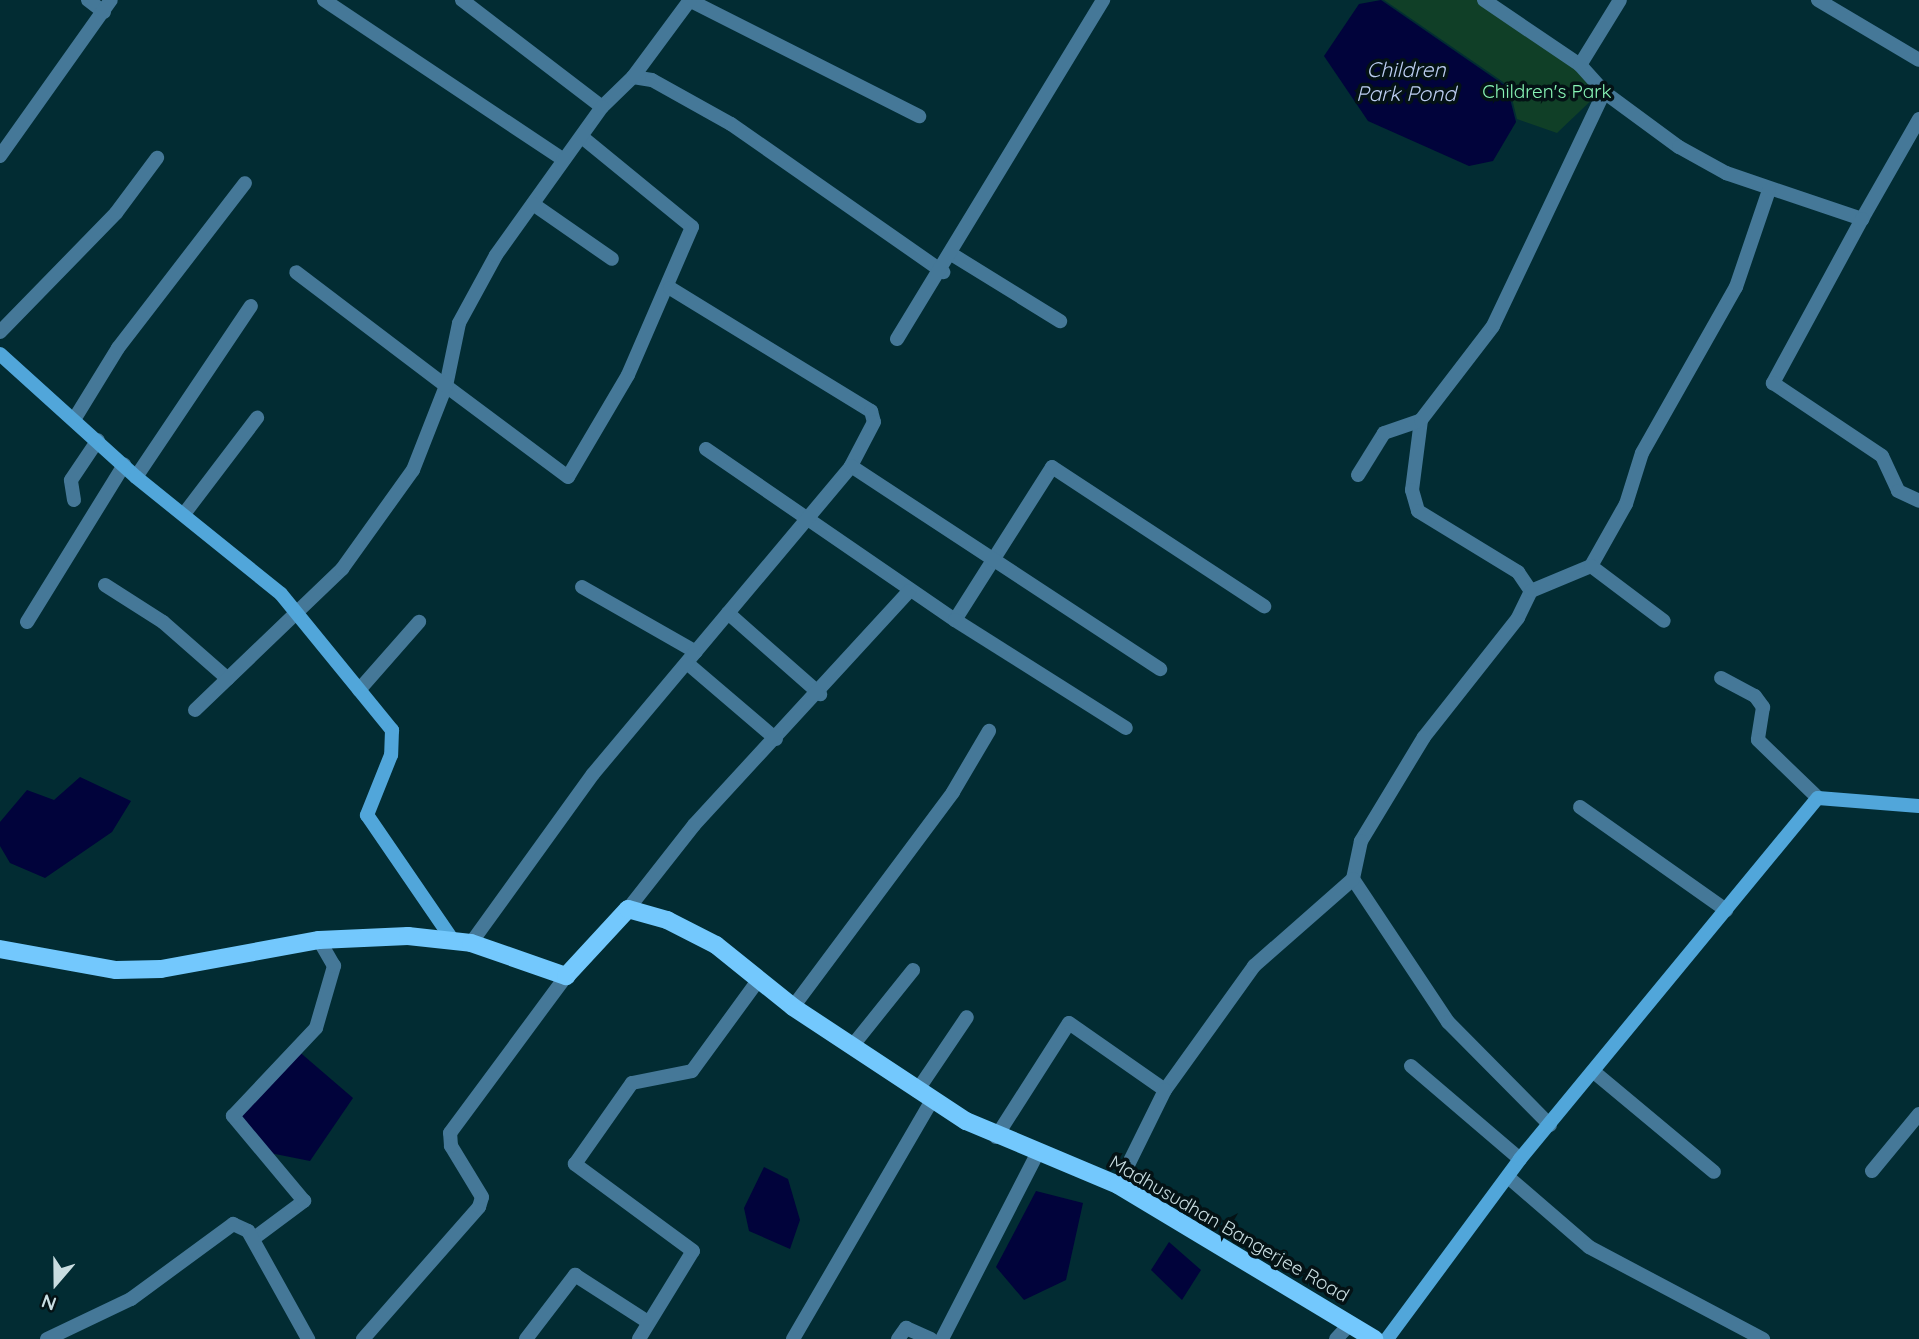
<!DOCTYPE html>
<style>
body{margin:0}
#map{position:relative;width:1919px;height:1339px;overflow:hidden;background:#022c33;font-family:Quicksand,sans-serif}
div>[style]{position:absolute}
.green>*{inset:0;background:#103f27}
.water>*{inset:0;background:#01033b}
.street>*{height:14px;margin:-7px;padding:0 7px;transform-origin:7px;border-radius:7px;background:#457898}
.secondary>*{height:14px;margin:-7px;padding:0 7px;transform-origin:7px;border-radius:7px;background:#51a6da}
.primary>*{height:18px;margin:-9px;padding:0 9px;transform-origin:9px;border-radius:9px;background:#73c8fd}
span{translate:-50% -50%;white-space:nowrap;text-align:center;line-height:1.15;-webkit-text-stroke:7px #041215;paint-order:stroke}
.park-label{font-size:19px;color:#88f5b6}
.street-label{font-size:19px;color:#c9dde1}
.water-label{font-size:21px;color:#bccdf1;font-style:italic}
.north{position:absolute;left:21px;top:1248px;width:70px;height:70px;-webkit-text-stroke:5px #041215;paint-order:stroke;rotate:200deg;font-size:19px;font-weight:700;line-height:28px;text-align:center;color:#c9dde1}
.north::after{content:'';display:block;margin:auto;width:24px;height:32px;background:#c9dde1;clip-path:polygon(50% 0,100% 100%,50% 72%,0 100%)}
</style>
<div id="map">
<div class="green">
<i style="clip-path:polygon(1384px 0,1479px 0,1580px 70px,1599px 93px,1557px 133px,1517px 119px,1509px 86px)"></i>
</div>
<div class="water">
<i style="clip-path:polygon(1381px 0,1507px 87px,1516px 122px,1493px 161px,1469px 166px,1368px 121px,1324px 56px,1359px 4px)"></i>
<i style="clip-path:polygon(80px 777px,131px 801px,112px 832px,45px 878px,10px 863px,0 846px,0 822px,27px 790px,54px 800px)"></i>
<i style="clip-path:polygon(296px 1049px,353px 1098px,310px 1161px,265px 1152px,235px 1113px)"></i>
<i style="clip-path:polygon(764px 1167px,788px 1179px,800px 1220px,790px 1249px,749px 1231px,744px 1208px)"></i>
<i style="clip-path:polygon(1036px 1191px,1083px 1203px,1066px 1280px,1024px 1300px,996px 1267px)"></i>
<i style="clip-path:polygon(1169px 1242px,1201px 1270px,1182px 1300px,1151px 1270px)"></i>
</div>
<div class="street">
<i style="left:88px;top:0;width:20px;rotate:37deg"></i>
<i style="left:324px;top:0;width:288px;rotate:33.7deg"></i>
<i style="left:462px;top:0;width:176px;rotate:37.4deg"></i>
<i style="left:602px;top:107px;width:43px;rotate:-44.1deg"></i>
<i style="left:633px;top:77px;width:19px;rotate:9deg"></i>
<i style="left:652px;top:80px;width:90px;rotate:29.1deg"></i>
<i style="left:731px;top:124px;width:259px;rotate:34.9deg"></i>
<i style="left:689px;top:0;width:258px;rotate:26.8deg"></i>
<i style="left:1484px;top:0;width:116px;rotate:34.1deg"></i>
<i style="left:1580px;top:65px;width:36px;rotate:48deg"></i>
<i style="left:1604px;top:92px;width:93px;rotate:36.3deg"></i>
<i style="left:1679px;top:147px;width:54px;rotate:29deg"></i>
<i style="left:1726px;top:173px;width:144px;rotate:18.7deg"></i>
<i style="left:1862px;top:219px;width:115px;rotate:-60.3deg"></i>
<i style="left:1818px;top:0;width:117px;rotate:30.7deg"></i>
<i style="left:1580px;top:65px;width:76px;rotate:-58.4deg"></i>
<i style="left:633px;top:77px;width:96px;rotate:-53.5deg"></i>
<i style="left:582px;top:137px;width:142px;rotate:39.3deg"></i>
<i style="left:692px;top:227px;width:161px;rotate:113.4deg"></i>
<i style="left:628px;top:375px;width:118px;rotate:120.5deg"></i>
<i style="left:568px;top:477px;width:152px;rotate:-143.3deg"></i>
<i style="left:446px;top:386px;width:64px;rotate:-78.3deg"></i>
<i style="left:459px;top:323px;width:77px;rotate:-61.4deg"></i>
<i style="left:496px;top:255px;width:182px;rotate:-54.4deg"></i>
<i style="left:0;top:156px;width:191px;rotate:-54.6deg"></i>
<i style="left:533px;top:204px;width:96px;rotate:34.8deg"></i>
<i style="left:1862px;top:219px;width:187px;rotate:118.5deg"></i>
<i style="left:1773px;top:383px;width:131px;rotate:33.8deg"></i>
<i style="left:1882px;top:456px;width:38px;rotate:65deg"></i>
<i style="left:1898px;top:491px;width:23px;rotate:25deg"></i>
<i style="left:953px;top:255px;width:126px;rotate:31.7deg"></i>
<i style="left:670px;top:288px;width:236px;rotate:31.5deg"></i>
<i style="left:871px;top:411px;width:11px;rotate:75deg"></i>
<i style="left:874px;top:422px;width:50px;rotate:117.6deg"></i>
<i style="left:0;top:332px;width:166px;rotate:-45.7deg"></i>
<i style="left:116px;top:213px;width:69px;rotate:-53.3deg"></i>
<i style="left:897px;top:339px;width:397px;rotate:-58.7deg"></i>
<i style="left:75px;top:418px;width:82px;rotate:-58.4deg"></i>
<i style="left:118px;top:348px;width:208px;rotate:-52.4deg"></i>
<i style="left:1421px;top:420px;width:71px;rotate:97.3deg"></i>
<i style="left:1412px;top:490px;width:22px;rotate:74deg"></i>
<i style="left:1418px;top:511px;width:117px;rotate:31.4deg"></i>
<i style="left:1518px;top:572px;width:23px;rotate:56deg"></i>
<i style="left:1531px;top:591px;width:30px;rotate:116deg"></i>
<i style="left:1518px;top:618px;width:152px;rotate:128.3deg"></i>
<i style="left:1424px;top:737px;width:122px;rotate:121.2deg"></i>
<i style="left:1361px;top:841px;width:39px;rotate:102deg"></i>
<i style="left:1353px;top:879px;width:172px;rotate:56.4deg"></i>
<i style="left:1448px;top:1022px;width:145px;rotate:45.3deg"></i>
<i style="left:706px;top:449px;width:302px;rotate:34.5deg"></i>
<i style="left:955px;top:620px;width:181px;rotate:-57.6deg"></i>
<i style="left:1052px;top:467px;width:254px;rotate:33.3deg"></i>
<i style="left:1358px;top:475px;width:49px;rotate:-58.2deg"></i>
<i style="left:1384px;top:433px;width:39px;rotate:-19deg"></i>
<i style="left:1421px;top:420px;width:118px;rotate:-52.5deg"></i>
<i style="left:1493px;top:326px;width:259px;rotate:-64.6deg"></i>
<i style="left:136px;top:477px;width:206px;rotate:-56.1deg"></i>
<i style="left:74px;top:500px;width:20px;rotate:-99deg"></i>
<i style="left:71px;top:480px;width:48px;rotate:-56deg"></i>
<i style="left:184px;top:514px;width:121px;rotate:-52.8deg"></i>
<i style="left:1591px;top:566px;width:71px;rotate:-60.6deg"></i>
<i style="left:1626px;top:504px;width:53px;rotate:-72.6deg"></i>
<i style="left:1642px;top:453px;width:191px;rotate:-60.5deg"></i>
<i style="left:1736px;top:287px;width:102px;rotate:-71.2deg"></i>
<i style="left:105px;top:585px;width:69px;rotate:32.5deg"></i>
<i style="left:163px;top:622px;width:86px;rotate:41.2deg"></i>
<i style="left:582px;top:587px;width:131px;rotate:29.7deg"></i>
<i style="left:1531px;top:591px;width:65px;rotate:-22.6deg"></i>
<i style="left:1591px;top:566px;width:91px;rotate:37deg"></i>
<i style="left:728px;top:613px;width:123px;rotate:41.4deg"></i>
<i style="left:955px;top:620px;width:202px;rotate:32.3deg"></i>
<i style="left:27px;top:622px;width:185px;rotate:-58.3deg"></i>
<i style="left:687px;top:663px;width:117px;rotate:40.5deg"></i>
<i style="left:1721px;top:678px;width:38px;rotate:28deg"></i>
<i style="left:1755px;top:696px;width:14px;rotate:54deg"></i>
<i style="left:1763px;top:707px;width:33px;rotate:99deg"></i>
<i style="left:1758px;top:740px;width:83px;rotate:44deg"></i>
<i style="left:359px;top:690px;width:91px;rotate:-48.6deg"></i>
<i style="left:195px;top:710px;width:204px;rotate:-43.8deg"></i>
<i style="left:342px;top:569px;width:122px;rotate:-54.4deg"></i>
<i style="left:413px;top:470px;width:90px;rotate:-68.6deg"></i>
<i style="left:446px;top:386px;width:188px;rotate:-142.8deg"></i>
<i style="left:1580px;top:807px;width:179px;rotate:35.2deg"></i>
<i style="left:628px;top:909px;width:107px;rotate:-51.8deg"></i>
<i style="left:694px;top:825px;width:318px;rotate:-47.4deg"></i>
<i style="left:471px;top:943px;width:208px;rotate:-54.2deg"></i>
<i style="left:593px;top:774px;width:402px;rotate:-50deg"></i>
<i style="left:851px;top:466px;width:370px;rotate:33.3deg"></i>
<i style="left:793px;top:1007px;width:268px;rotate:-53.3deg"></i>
<i style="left:953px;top:792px;width:71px;rotate:-59.5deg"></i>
<i style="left:853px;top:1045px;width:96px;rotate:-51.3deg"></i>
<i style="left:1411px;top:1066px;width:143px;rotate:40.5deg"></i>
<i style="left:1594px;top:1072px;width:156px;rotate:39.8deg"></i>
<i style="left:1165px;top:1090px;width:153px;rotate:-54.3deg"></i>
<i style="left:1254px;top:966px;width:132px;rotate:-41.3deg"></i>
<i style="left:917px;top:1091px;width:89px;rotate:-56deg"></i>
<i style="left:996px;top:1137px;width:135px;rotate:-57.4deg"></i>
<i style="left:1069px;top:1023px;width:117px;rotate:34.9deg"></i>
<i style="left:1165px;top:1090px;width:106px;rotate:116.3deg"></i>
<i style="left:1872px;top:1171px;width:74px;rotate:-50.5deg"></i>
<i style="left:1508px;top:1177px;width:107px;rotate:40.8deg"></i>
<i style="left:1589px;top:1247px;width:197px;rotate:27.9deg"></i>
<i style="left:253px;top:1239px;width:64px;rotate:-36.7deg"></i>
<i style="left:304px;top:1201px;width:111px;rotate:-129.9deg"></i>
<i style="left:233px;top:1116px;width:121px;rotate:-46.7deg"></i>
<i style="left:316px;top:1028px;width:65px;rotate:-73.8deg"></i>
<i style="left:334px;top:966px;width:30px;rotate:-120deg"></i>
<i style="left:47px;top:1339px;width:93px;rotate:-25.5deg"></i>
<i style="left:131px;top:1299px;width:127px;rotate:-36.3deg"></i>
<i style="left:233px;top:1224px;width:17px;rotate:25deg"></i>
<i style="left:248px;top:1231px;width:124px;rotate:60.9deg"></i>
<i style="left:363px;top:1339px;width:176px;rotate:-48.7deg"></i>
<i style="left:479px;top:1207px;width:10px;rotate:-73deg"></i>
<i style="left:482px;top:1197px;width:60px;rotate:-121.3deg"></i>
<i style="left:451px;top:1146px;width:13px;rotate:-94deg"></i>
<i style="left:450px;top:1133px;width:195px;rotate:-53.5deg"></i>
<i style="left:526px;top:1339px;width:81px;rotate:-52.6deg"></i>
<i style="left:575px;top:1275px;width:87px;rotate:32.8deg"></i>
<i style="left:639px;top:1339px;width:103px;rotate:-58.5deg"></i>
<i style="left:693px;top:1251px;width:147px;rotate:-143.6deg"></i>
<i style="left:575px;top:1164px;width:99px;rotate:-54.9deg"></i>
<i style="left:632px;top:1083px;width:61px;rotate:-11.3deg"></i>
<i style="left:692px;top:1071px;width:114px;rotate:-53.9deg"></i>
<i style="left:793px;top:1339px;width:276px;rotate:-59.8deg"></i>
<i style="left:898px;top:1339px;width:14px;rotate:-54deg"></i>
<i style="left:906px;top:1328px;width:27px;rotate:24deg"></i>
<i style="left:942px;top:1339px;width:206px;rotate:-62.8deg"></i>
<i style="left:1336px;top:1339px;width:21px;rotate:-47deg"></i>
</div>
<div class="secondary">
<i style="left:0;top:354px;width:183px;rotate:42.1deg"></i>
<i style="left:136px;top:477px;width:186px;rotate:38.9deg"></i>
<i style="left:281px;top:594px;width:176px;rotate:50.8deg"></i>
<i style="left:392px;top:730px;width:25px;rotate:92deg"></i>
<i style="left:391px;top:755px;width:65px;rotate:111.8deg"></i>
<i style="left:367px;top:815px;width:150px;rotate:55.6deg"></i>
<i style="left:1387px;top:1339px;width:224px;rotate:-53.5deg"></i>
<i style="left:1520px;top:1159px;width:468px;rotate:-50.5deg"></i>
<i style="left:1818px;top:798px;width:101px;rotate:4.5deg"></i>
</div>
<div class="primary">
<i style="left:0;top:949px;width:118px;rotate:10.3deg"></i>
<i style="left:116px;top:970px;width:45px;rotate:-1.3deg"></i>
<i style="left:161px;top:969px;width:161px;rotate:-10.4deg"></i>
<i style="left:319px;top:940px;width:89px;rotate:-2.6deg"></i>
<i style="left:408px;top:936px;width:63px;rotate:6.3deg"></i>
<i style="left:471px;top:943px;width:101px;rotate:19.2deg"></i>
<i style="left:566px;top:976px;width:91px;rotate:-47.2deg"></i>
<i style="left:628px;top:909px;width:41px;rotate:15.8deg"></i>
<i style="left:667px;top:920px;width:55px;rotate:27deg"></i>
<i style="left:716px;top:945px;width:99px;rotate:38.8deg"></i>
<i style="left:793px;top:1007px;width:207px;rotate:33.4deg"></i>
<i style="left:966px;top:1121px;width:165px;rotate:22.8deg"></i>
<i style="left:1118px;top:1185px;width:299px;rotate:31deg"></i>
</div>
<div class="park-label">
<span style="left:1547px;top:92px">Children's Park</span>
</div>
<div class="street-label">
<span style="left:1229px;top:1229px;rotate:30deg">Madhusudhan Bangerjee Road</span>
</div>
<div class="water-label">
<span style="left:1406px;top:81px">Children<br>Park Pond</span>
</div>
<div class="north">N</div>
</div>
